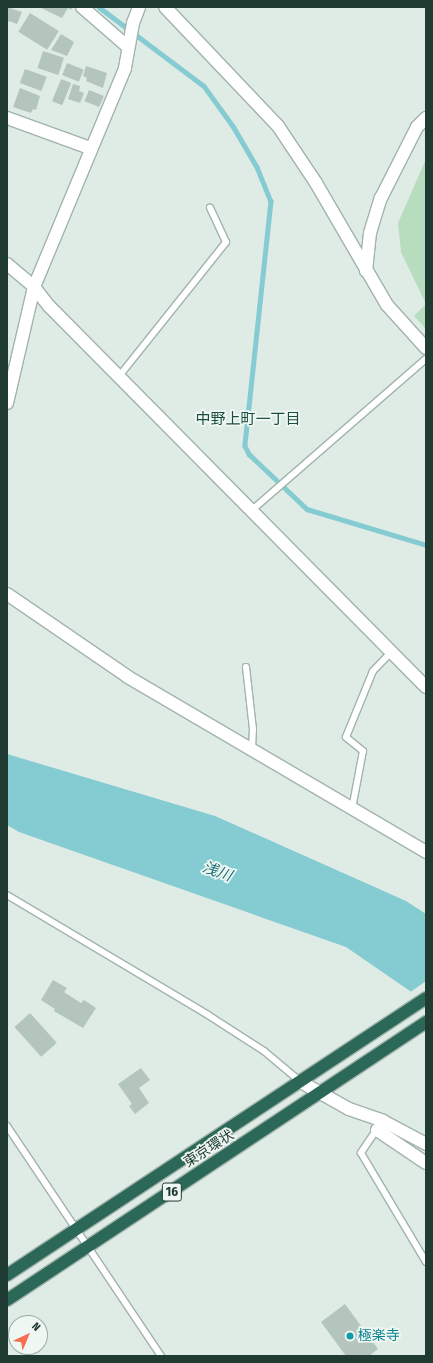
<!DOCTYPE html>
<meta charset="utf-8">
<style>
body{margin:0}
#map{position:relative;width:433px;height:1363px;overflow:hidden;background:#dfebe5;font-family:"Fira Sans Condensed","Noto Sans JP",sans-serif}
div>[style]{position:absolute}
.green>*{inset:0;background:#b7ddbe}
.water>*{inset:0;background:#85cbd2}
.pier>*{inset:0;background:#dfebe5}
.stream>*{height:4.5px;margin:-2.25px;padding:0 2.25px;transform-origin:2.25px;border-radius:2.25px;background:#85cbd2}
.building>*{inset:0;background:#b4c5bd;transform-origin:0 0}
.roads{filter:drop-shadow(1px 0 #a2b3ac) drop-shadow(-1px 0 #a2b3ac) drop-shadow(0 1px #a2b3ac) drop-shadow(0 -1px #a2b3ac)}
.lane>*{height:6px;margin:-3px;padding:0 3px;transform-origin:3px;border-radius:3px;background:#fff}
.street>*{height:12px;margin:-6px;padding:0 6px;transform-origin:6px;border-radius:6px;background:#fff}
.secondary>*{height:12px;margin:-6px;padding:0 6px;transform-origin:6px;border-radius:6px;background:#fff}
.highway>*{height:12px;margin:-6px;padding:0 6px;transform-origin:6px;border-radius:6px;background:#2b6857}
.dots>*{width:11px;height:11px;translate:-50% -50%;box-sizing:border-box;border:2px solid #eff7f3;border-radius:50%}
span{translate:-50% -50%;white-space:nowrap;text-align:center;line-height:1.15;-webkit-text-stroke:3.5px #eff7f3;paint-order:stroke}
.shield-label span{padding:1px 3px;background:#eff7f3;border:1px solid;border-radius:3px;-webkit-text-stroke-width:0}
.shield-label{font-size:13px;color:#203b32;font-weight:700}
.street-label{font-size:14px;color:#203b32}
.culture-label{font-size:14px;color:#0d838f}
.left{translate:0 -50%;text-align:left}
.neighbourhood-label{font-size:15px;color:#1b4d3e}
.water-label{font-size:15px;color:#196e78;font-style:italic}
.frame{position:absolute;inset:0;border:8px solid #203b32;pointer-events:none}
.north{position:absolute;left:8px;top:1315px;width:40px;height:40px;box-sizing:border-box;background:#eff7f3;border:1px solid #9caca6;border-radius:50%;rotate:44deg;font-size:11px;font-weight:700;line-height:16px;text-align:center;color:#203b32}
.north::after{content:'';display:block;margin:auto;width:14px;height:18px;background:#f66f52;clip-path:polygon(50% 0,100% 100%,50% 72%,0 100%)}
</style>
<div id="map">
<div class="green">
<i style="clip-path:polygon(426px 159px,426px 304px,401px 252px,398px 223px)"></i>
<i style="clip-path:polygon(426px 304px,426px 329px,414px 316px)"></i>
</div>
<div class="water">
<i style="clip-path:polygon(7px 754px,215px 816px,406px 901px,426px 914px,426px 1002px,346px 947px,19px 832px,7px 825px)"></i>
</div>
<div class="pier">
<i style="clip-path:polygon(426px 981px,426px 1004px,409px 993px)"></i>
</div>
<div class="stream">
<i style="left:99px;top:7px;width:131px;rotate:37deg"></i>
<i style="left:204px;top:86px;width:49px;rotate:54.1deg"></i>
<i style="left:233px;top:126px;width:48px;rotate:59.7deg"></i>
<i style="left:257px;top:167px;width:37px;rotate:68deg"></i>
<i style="left:271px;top:201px;width:246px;rotate:96.1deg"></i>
<i style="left:245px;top:446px;width:9px;rotate:63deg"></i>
<i style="left:249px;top:454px;width:80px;rotate:43.5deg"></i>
<i style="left:307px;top:509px;width:124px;rotate:16.8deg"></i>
</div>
<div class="building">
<i style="clip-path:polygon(7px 7px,22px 12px,17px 24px,9px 21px,7px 25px)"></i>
<i style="clip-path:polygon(39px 7px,73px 7px,71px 10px,68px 8px,62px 18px)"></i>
<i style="left:30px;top:13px;width:34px;height:22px;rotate:32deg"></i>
<i style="clip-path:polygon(61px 34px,74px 42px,67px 56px,51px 50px)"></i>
<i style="left:43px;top:51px;width:22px;height:18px;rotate:18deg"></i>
<i style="left:67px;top:63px;width:18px;height:13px;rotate:22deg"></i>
<i style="clip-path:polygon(86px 66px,107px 73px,103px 88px,86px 81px,87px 78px,83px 76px)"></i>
<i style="left:25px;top:69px;width:23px;height:15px;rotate:20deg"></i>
<i style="left:61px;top:79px;width:11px;height:24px;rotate:22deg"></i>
<i style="clip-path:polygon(73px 84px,80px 86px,79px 91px,84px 93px,80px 103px,68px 99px)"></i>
<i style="clip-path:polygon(20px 88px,40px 96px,36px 110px,33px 109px,31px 113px,13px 107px)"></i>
<i style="left:89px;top:90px;width:16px;height:12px;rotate:22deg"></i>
<i style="clip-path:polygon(53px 980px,67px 988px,64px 992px,81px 1003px,84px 1000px,96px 1008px,83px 1028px,54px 1011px,55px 1009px,41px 1000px)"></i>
<i style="left:30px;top:1013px;width:40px;height:21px;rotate:48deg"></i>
<i style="clip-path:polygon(141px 1068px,150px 1080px,139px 1088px,149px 1103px,135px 1114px,129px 1106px,132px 1104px,118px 1084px)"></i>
<i style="clip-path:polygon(345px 1304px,378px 1349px,369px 1356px,346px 1356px,321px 1322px)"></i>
</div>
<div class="roads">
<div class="lane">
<i style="left:120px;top:375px;width:170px;rotate:-51.4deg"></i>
<i style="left:226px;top:242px;width:38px;rotate:-115deg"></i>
<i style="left:252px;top:510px;width:230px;rotate:-41deg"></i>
<i style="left:246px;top:667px;width:62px;rotate:83.6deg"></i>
<i style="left:253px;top:729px;width:21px;rotate:93deg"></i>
<i style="left:352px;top:809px;width:59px;rotate:-79.3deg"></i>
<i style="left:363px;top:751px;width:22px;rotate:-141deg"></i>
<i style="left:346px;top:737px;width:71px;rotate:-67.8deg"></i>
<i style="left:373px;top:671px;width:28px;rotate:-46deg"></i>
<i style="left:7px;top:895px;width:234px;rotate:30.8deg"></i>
<i style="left:208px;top:1015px;width:67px;rotate:32.7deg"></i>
<i style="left:264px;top:1051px;width:48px;rotate:40deg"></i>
<i style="left:7px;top:1126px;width:277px;rotate:56.2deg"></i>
<i style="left:377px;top:1129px;width:29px;rotate:124deg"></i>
<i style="left:361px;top:1153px;width:127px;rotate:59.2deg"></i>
</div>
<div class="street">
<i style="left:82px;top:7px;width:61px;rotate:41deg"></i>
<i style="left:7px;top:118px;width:88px;rotate:19.9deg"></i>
<i style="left:7px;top:264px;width:35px;rotate:40deg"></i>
<i style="left:34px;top:287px;width:24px;rotate:52deg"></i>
<i style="left:49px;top:306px;width:536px;rotate:45.3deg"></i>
<i style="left:366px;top:271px;width:38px;rotate:-84deg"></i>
<i style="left:370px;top:233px;width:37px;rotate:-73deg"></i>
<i style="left:381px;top:198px;width:80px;rotate:-63.1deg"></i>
<i style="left:417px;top:127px;width:13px;rotate:-45deg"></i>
<i style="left:7px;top:403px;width:119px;rotate:-76.9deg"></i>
<i style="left:34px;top:287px;width:237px;rotate:-67.4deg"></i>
<i style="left:125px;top:68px;width:46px;rotate:-79.9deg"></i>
<i style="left:133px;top:23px;width:17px;rotate:-69deg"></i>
<i style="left:7px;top:594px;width:147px;rotate:34.4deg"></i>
<i style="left:128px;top:677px;width:346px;rotate:30.4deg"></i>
<i style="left:301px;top:1082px;width:55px;rotate:29.4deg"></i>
<i style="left:349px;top:1109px;width:36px;rotate:19deg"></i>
<i style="left:383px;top:1121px;width:49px;rotate:28.1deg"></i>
<i style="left:377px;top:1130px;width:59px;rotate:34deg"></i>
</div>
<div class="secondary">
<i style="left:165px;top:7px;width:164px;rotate:46.5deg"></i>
<i style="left:278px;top:126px;width:69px;rotate:56.3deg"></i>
<i style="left:316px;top:183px;width:141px;rotate:59.8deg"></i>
<i style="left:387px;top:305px;width:58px;rotate:47.8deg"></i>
</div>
<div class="highway">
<i style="left:7px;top:1275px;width:502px;rotate:-33.47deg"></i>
<i style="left:7px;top:1300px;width:503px;rotate:-33.56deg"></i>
</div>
</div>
<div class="dots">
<i style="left:350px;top:1336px;background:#0f9aa8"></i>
</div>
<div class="shield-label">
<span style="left:172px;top:1192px">16</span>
</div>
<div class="street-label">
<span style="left:209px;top:1149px;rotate:-33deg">東京環状</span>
</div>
<div class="culture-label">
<span class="left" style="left:358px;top:1336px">極楽寺</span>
</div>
<div class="neighbourhood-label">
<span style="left:248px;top:420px">中野上町一丁目</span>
</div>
<div class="water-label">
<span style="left:217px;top:872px;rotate:20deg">浅川</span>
</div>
<div class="frame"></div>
<div class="north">N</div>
</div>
